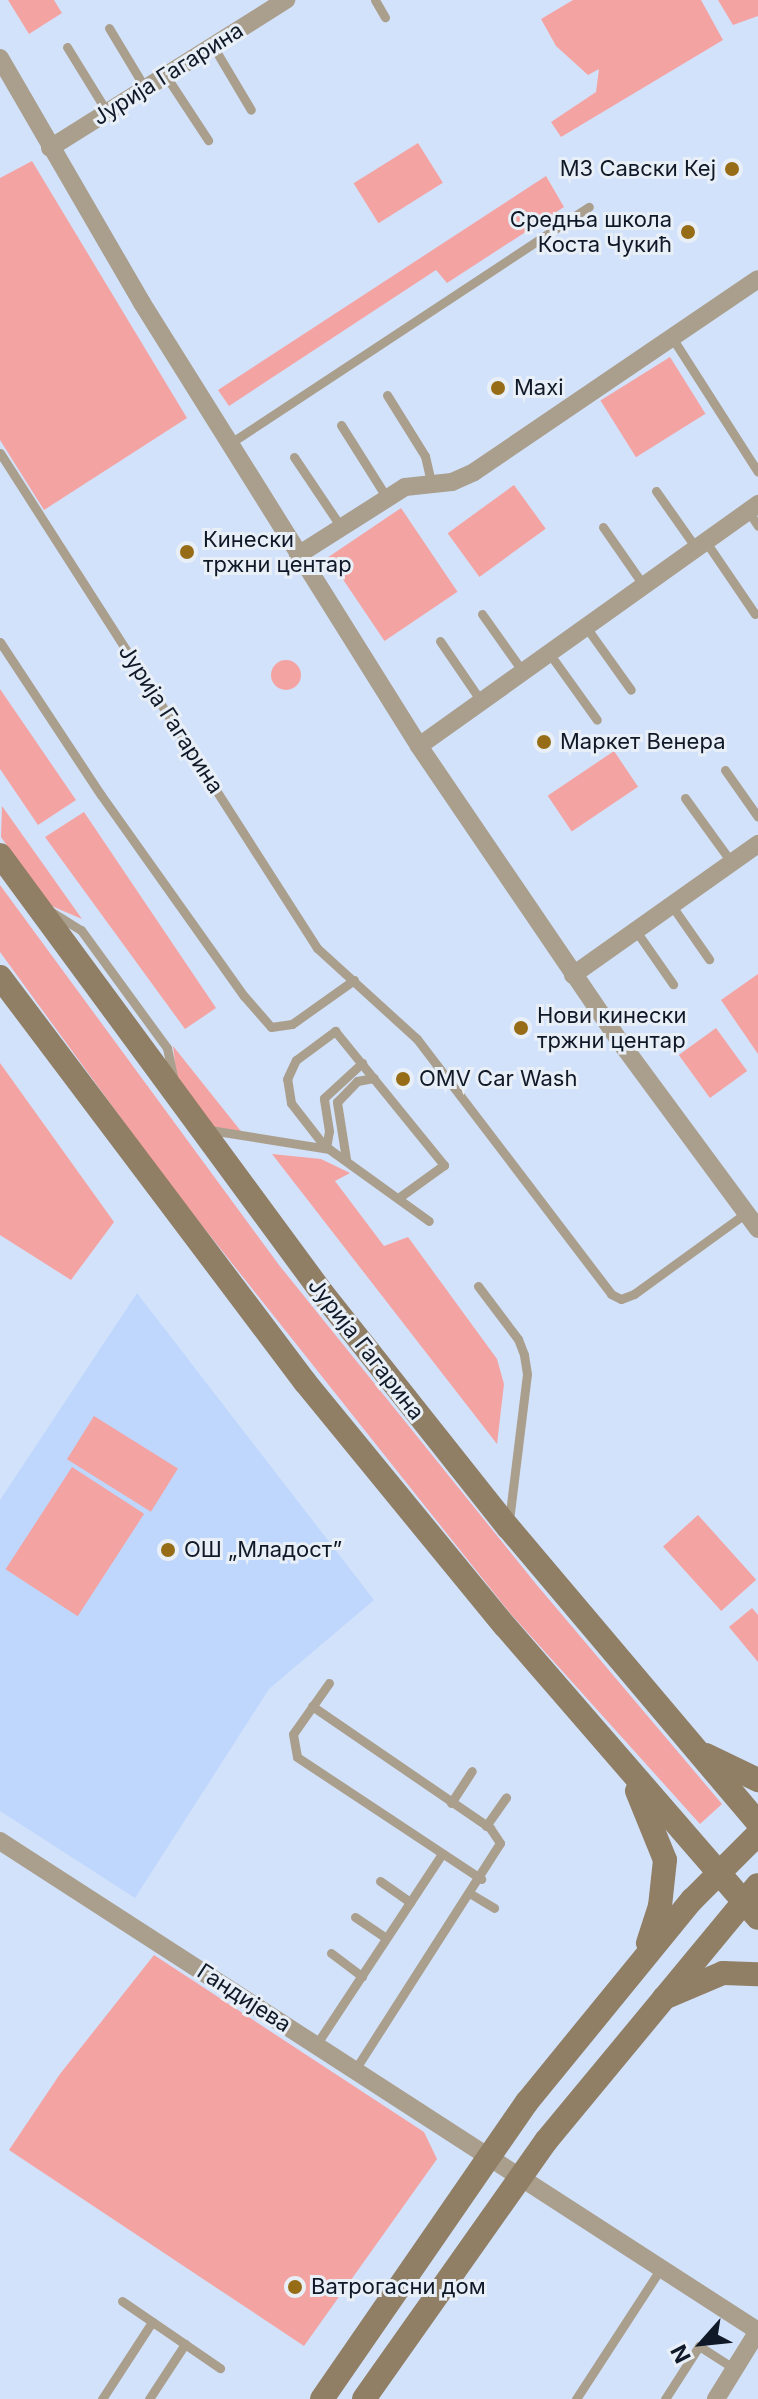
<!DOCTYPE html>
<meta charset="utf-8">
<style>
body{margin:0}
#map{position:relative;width:758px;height:2399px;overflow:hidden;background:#d3e2fb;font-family:Inter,sans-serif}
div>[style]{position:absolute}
.built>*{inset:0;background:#bfd7fd}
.green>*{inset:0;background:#f4a3a3;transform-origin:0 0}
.round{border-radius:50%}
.lane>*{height:9px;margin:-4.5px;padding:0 4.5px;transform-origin:4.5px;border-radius:4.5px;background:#aa9f8d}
.street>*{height:18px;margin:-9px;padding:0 9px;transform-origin:9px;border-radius:9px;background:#aa9f8d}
.secondary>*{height:24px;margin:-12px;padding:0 12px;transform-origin:12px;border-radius:12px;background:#907f65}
.dots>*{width:22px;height:22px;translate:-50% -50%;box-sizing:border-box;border:4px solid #e9eff7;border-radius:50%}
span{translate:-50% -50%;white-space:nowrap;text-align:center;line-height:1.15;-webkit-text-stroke:6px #e9eff7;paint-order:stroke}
.street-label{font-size:22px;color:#101928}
.poi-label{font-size:22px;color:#101928}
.right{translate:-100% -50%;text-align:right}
.left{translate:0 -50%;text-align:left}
.north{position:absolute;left:662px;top:2303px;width:80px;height:80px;-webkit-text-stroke:6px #e9eff7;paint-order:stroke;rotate:243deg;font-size:22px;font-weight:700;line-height:32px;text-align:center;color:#101928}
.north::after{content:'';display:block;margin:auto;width:28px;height:36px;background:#101928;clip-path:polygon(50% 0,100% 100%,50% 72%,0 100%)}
</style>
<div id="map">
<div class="built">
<i style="clip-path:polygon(137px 1293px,374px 1600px,269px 1689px,135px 1898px,0 1811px,0 1500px)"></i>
</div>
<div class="green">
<i style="clip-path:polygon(8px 0,54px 0,62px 13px,29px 34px)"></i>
<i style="clip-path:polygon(573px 0,701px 0,723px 40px,561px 137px,551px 122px,596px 92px,599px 69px,588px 75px,556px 46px,541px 19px)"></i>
<i style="clip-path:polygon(718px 0,758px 0,758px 16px,733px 25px)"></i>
<i style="left:418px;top:143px;width:47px;height:76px;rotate:58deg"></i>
<i style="clip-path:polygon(32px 161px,187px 418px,44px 510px,0 440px,0 178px)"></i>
<i style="clip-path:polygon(546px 176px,564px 207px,447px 283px,436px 270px,229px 406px,218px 390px)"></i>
<i style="left:670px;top:357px;width:67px;height:82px;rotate:58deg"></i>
<i style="left:514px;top:485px;width:54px;height:82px;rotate:54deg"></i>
<i style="left:401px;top:508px;width:101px;height:88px;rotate:56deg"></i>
<i class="round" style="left:271px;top:660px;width:30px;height:30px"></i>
<i style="clip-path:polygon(0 689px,76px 800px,38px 825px,0 769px)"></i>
<i style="left:614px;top:751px;width:43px;height:80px;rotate:56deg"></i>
<i style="clip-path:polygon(2px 806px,82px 919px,47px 904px,1px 837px)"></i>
<i style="clip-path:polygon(84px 812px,216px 1008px,185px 1029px,45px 837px)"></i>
<i style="clip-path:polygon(0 885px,279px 1265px,536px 1584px,722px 1804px,700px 1824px,510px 1613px,169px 1184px,0 952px)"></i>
<i style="clip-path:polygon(758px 974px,758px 1054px,721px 1000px)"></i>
<i style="left:716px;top:1028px;width:53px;height:46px;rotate:54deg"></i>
<i style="clip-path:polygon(173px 1046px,244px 1135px,214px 1127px,177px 1080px)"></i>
<i style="clip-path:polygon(0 1063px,114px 1222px,71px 1280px,0 1235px)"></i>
<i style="clip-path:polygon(272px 1154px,321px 1159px,350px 1173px,335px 1181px,384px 1246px,408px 1237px,497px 1359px,504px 1384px,497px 1444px)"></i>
<i style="left:94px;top:1416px;width:99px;height:51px;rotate:32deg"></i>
<i style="left:72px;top:1467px;width:86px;height:122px;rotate:33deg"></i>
<i style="left:698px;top:1515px;width:87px;height:47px;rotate:48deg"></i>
<i style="clip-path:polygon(752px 1608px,758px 1615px,758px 1662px,729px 1627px)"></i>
<i style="clip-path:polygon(154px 1955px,424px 2132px,437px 2159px,304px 2346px,9px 2150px,60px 2074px)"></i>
</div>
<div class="lane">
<i style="left:375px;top:0;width:20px;rotate:60deg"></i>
<i style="left:109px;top:28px;width:70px;rotate:59deg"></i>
<i style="left:213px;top:46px;width:74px;rotate:59.3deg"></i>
<i style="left:67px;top:47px;width:76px;rotate:58.4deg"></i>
<i style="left:166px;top:76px;width:77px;rotate:56.7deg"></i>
<i style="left:671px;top:336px;width:161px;rotate:57.4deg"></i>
<i style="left:387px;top:395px;width:72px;rotate:58.1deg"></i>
<i style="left:425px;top:456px;width:27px;rotate:77deg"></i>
<i style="left:341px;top:425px;width:86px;rotate:57.8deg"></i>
<i style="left:229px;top:444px;width:431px;rotate:-33.4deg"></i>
<i style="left:0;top:453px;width:588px;rotate:57.36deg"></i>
<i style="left:317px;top:948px;width:135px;rotate:42.3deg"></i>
<i style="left:417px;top:1039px;width:320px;rotate:52.7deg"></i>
<i style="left:611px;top:1294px;width:11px;rotate:27deg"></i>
<i style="left:621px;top:1299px;width:14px;rotate:-21deg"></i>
<i style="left:634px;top:1294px;width:138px;rotate:-35.9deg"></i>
<i style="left:294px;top:457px;width:84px;rotate:56.1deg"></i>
<i style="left:656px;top:491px;width:70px;rotate:54.9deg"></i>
<i style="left:748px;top:511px;width:18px;rotate:56deg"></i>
<i style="left:603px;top:527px;width:72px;rotate:55.2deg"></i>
<i style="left:706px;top:542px;width:87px;rotate:55.8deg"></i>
<i style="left:482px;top:614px;width:71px;rotate:54.7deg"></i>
<i style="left:586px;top:627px;width:77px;rotate:54.5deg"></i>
<i style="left:440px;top:641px;width:73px;rotate:55.7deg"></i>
<i style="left:0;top:642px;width:183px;rotate:56.6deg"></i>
<i style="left:101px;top:795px;width:247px;rotate:54.6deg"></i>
<i style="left:244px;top:996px;width:41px;rotate:48.9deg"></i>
<i style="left:271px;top:1027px;width:21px;rotate:-8deg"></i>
<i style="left:292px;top:1024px;width:76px;rotate:-35.4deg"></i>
<i style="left:549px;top:653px;width:82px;rotate:54.4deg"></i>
<i style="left:725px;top:770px;width:57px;rotate:54.9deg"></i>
<i style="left:685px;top:798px;width:80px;rotate:54.1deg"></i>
<i style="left:672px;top:906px;width:65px;rotate:55.1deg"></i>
<i style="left:47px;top:909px;width:40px;rotate:32deg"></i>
<i style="left:81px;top:930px;width:146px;rotate:53.9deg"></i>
<i style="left:167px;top:1048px;width:30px;rotate:78deg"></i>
<i style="left:636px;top:931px;width:65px;rotate:55.1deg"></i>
<i style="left:210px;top:1130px;width:121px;rotate:9.1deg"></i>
<i style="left:329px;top:1149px;width:123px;rotate:35.8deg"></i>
<i style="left:326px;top:1148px;width:57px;rotate:-127.9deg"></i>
<i style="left:291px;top:1103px;width:24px;rotate:-99deg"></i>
<i style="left:287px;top:1079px;width:21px;rotate:-65deg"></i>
<i style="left:296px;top:1060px;width:49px;rotate:-36.6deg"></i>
<i style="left:335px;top:1031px;width:173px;rotate:50.9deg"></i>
<i style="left:444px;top:1165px;width:53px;rotate:144.2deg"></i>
<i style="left:326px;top:1148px;width:17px;rotate:-80deg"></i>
<i style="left:329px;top:1131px;width:33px;rotate:-99deg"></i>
<i style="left:324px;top:1098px;width:52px;rotate:-42.6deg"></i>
<i style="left:346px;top:1159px;width:58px;rotate:-99deg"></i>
<i style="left:337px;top:1102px;width:29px;rotate:-46deg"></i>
<i style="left:357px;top:1081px;width:17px;rotate:-10deg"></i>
<i style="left:478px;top:1286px;width:66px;rotate:53deg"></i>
<i style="left:518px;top:1339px;width:17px;rotate:69deg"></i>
<i style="left:524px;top:1355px;width:19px;rotate:81deg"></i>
<i style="left:527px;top:1374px;width:147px;rotate:97deg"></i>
<i style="left:329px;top:1683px;width:62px;rotate:125.2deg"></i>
<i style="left:293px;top:1734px;width:23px;rotate:80deg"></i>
<i style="left:297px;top:1757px;width:221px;rotate:33.5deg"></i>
<i style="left:312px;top:1706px;width:216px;rotate:34.4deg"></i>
<i style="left:490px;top:1828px;width:18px;rotate:56deg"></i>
<i style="left:500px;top:1843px;width:269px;rotate:122.6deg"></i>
<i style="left:451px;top:1803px;width:38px;rotate:-57deg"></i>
<i style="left:486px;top:1826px;width:35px;rotate:-55deg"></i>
<i style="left:380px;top:1881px;width:37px;rotate:35deg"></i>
<i style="left:471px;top:1894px;width:27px;rotate:31deg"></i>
<i style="left:355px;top:1917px;width:37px;rotate:34deg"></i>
<i style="left:331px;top:1953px;width:39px;rotate:37deg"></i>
<i style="left:316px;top:2045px;width:229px;rotate:-56.6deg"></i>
<i style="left:122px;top:2301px;width:119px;rotate:34.4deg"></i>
<i style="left:102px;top:2399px;width:92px;rotate:-57deg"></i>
<i style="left:149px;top:2399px;width:66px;rotate:-56.8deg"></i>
<i style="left:576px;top:2399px;width:156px;rotate:-57deg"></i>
<i style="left:665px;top:2399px;width:63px;rotate:-57.3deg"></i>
<i style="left:699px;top:2346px;width:43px;rotate:32.6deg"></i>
</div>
<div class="street">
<i style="left:0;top:58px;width:283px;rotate:59.9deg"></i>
<i style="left:142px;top:303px;width:522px;rotate:57.98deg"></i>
<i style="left:419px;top:746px;width:354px;rotate:55.8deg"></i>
<i style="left:618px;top:1039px;width:236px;rotate:53.6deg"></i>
<i style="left:50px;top:148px;width:279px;rotate:-32.1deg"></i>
<i style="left:298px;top:555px;width:127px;rotate:-32.4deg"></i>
<i style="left:405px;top:487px;width:47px;rotate:-6.1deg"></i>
<i style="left:452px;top:482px;width:24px;rotate:-24deg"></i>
<i style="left:474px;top:472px;width:343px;rotate:-34.2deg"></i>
<i style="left:419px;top:746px;width:417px;rotate:-35.5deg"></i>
<i style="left:573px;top:975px;width:227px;rotate:-35.3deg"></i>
<i style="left:0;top:1841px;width:903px;rotate:32.88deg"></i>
<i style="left:716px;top:2399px;width:80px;rotate:-58.3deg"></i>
</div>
<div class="secondary">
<i style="left:0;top:855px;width:545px;rotate:53.66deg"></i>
<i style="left:323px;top:1294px;width:298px;rotate:51.6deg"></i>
<i style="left:508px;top:1527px;width:387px;rotate:49.8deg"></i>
<i style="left:0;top:977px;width:507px;rotate:53.02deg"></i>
<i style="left:305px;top:1382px;width:315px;rotate:50.7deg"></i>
<i style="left:505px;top:1626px;width:386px;rotate:49.1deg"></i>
<i style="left:706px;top:1755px;width:58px;rotate:25.7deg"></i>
<i style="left:637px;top:1791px;width:74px;rotate:67.9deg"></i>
<i style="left:665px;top:1860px;width:46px;rotate:96.2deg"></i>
<i style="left:660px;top:1906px;width:39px;rotate:108deg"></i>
<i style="left:664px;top:1998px;width:64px;rotate:-23deg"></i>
<i style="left:723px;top:1973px;width:35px;rotate:2deg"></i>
<i style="left:322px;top:2399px;width:361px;rotate:-55.4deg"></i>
<i style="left:527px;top:2102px;width:261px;rotate:-50.8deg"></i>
<i style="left:692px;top:1900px;width:93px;rotate:-45deg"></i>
<i style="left:364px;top:2399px;width:316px;rotate:-54.8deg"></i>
<i style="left:546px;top:2141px;width:332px;rotate:-50.4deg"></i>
</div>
<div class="dots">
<i style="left:732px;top:169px;background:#966c17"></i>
<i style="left:688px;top:232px;background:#966c17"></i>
<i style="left:498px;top:388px;background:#966c17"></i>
<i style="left:187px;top:552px;background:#966c17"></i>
<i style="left:544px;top:742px;background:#966c17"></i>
<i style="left:521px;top:1028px;background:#966c17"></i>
<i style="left:403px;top:1079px;background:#966c17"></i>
<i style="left:168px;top:1550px;background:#966c17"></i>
<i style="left:295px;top:2287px;background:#966c17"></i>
</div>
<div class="street-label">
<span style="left:168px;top:74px;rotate:-32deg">Јурија Гагарина</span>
<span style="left:171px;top:719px;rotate:57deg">Јурија Гагарина</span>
<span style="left:366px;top:1349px;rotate:52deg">Јурија Гагарина</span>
<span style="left:244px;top:1998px;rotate:33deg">Гандијева</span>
</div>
<div class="poi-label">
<span class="right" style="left:716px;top:169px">МЗ Савски Кеј</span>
<span class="right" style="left:672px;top:232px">Средња школа<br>Коста Чукић</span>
<span class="left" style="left:514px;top:388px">Maxi</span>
<span class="left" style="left:203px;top:552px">Кинески<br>тржни центар</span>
<span class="left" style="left:560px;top:742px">Маркет Венера</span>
<span class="left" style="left:537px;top:1028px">Нови кинески<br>тржни центар</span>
<span class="left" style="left:419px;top:1079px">OMV Car Wash</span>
<span class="left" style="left:184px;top:1550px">ОШ „Младост”</span>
<span class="left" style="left:311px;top:2287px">Ватрогасни дом</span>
</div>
<div class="north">N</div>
</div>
